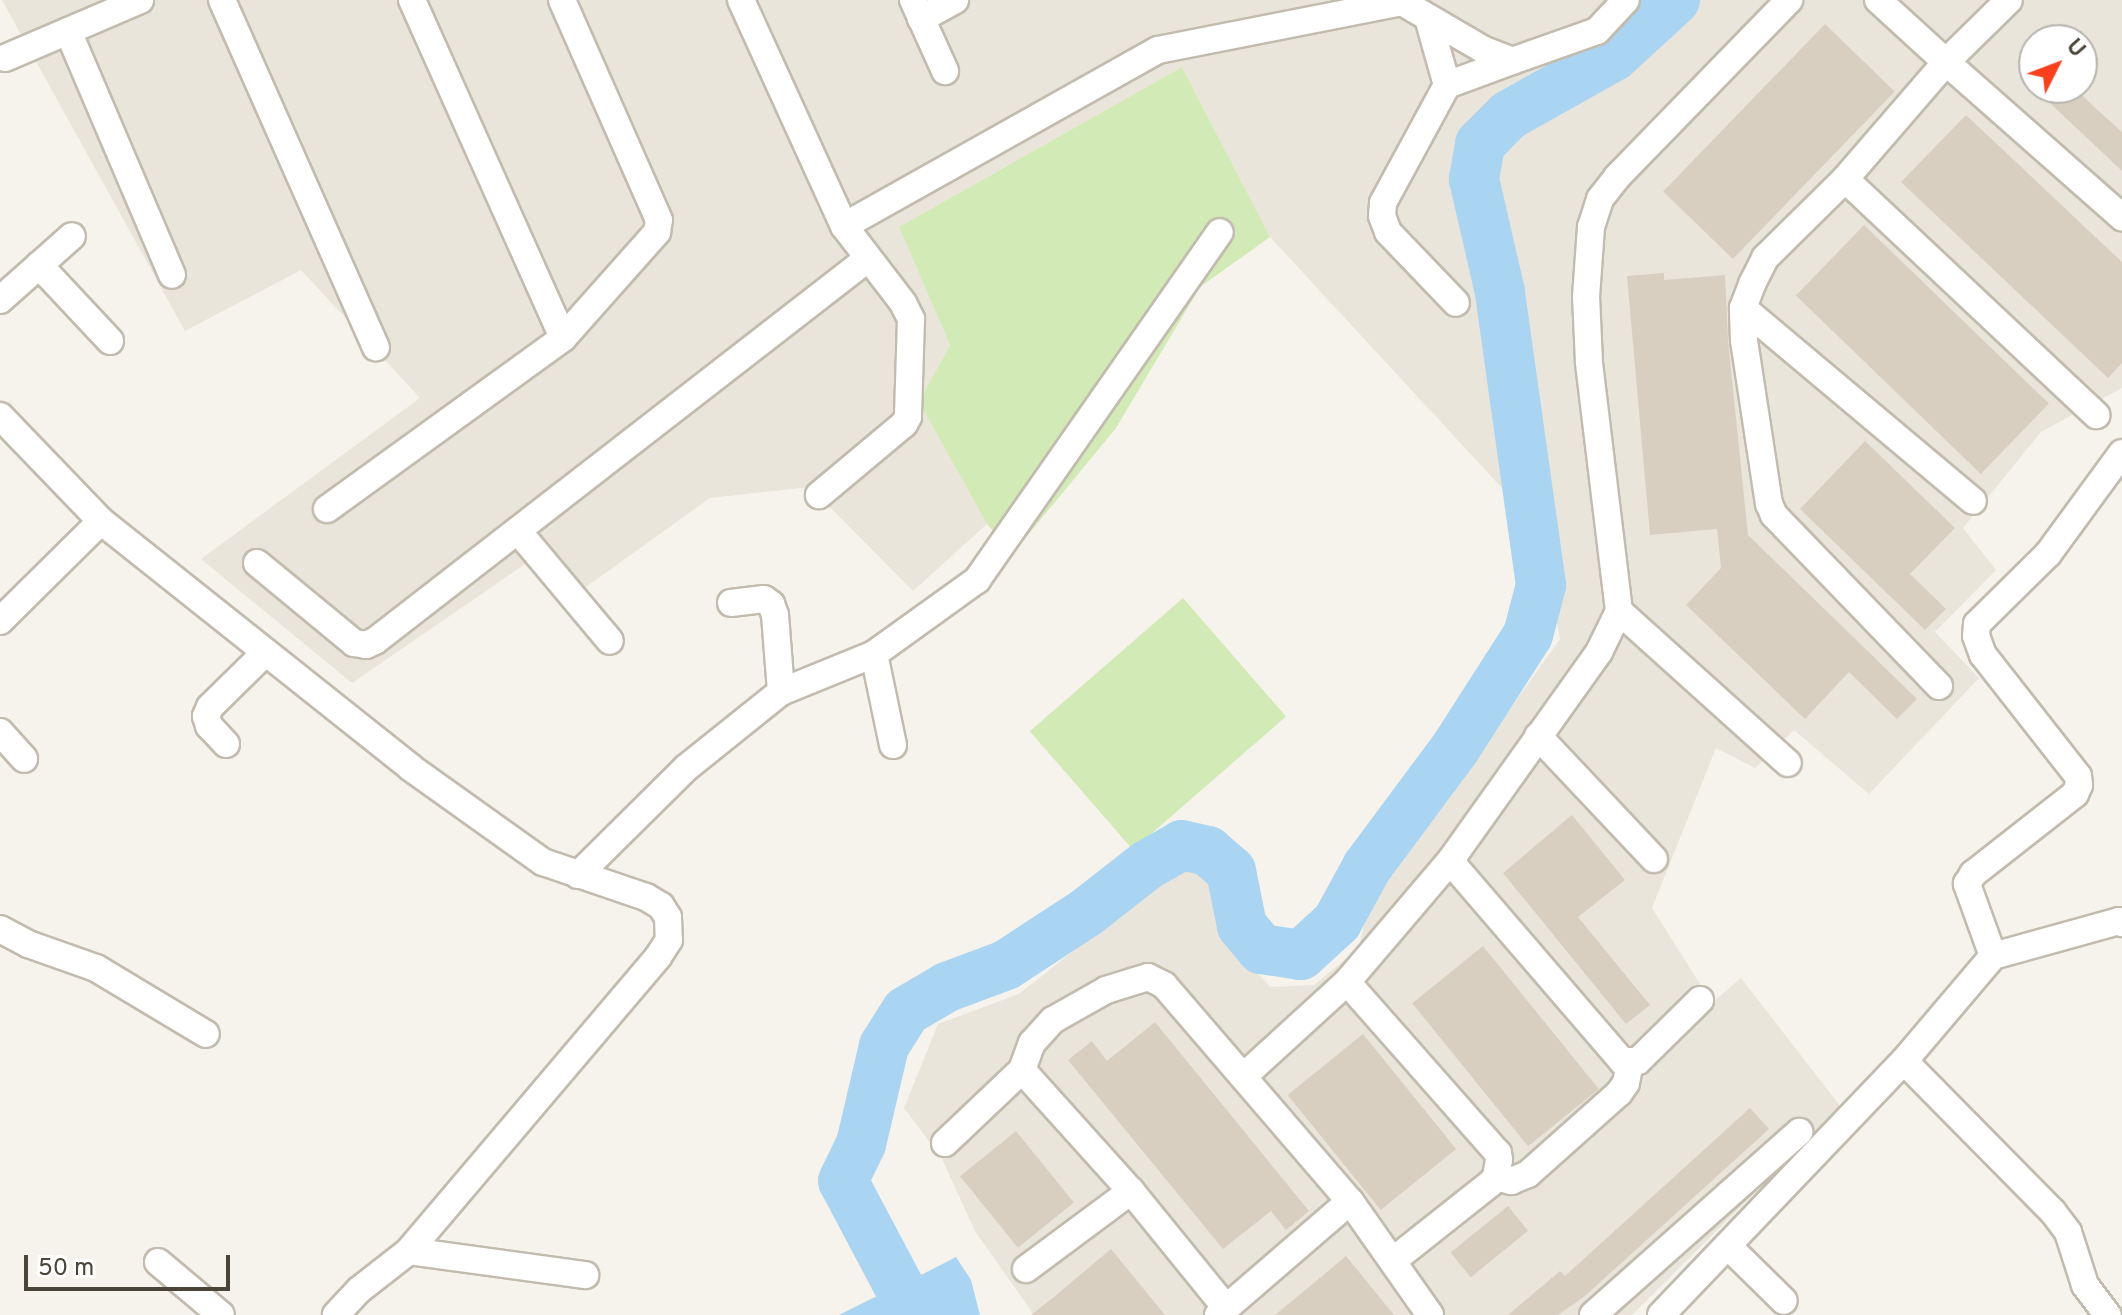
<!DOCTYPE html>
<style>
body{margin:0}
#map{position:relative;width:2122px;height:1315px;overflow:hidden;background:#f6f3ec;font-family:Overpass,sans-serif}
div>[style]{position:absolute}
.residential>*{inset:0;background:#eae5da}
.green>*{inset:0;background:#d2eab5;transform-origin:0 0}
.water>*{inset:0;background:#a9d4f2}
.river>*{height:50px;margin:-25px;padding:0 25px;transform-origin:25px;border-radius:25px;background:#a9d4f2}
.building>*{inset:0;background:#d8cfc1;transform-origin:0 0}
.roads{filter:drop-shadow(2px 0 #c2bbae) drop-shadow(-2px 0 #c2bbae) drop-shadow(0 2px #c2bbae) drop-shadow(0 -2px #c2bbae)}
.minor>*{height:26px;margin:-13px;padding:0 13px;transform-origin:13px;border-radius:13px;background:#fff}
span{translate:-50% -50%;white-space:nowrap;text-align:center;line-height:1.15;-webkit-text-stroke:8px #fff;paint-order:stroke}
.north{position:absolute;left:2018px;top:24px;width:80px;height:80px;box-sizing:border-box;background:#fff;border:2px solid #b7b4b0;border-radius:50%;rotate:48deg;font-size:22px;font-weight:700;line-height:32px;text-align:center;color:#4b4439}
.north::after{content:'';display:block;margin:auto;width:28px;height:36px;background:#fc3f1d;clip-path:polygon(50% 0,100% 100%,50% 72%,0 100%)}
.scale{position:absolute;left:24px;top:1255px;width:206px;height:36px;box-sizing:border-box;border:4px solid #4b4439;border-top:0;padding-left:10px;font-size:24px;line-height:28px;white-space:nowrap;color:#4b4439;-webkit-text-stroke:6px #fff;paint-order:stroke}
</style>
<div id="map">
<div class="residential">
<i style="clip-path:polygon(evenodd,2px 0,2122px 0,2122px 388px,2041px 432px,1963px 528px,1996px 570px,1935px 632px,1979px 678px,1869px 794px,1794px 730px,1755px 768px,1716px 748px,1652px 908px,1712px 1003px,1741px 978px,1841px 1107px,1632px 1315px,1034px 1315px,975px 1231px,941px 1157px,904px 1108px,938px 1024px,1019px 994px,1177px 869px,1216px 873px,1233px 946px,1270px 987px,1314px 985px,1359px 948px,1367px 910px,1560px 639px,1538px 527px,1270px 237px,1182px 67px,899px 227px,950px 345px,919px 402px,987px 524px,913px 591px,810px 487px,710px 498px,583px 589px,550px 547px,352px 683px,201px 559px,420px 398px,301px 270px,185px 331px,2px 0,2034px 40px,2082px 40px,2082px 88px,2034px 88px,2034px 40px)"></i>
</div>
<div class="green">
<i style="clip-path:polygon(1182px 67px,1270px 237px,1200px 287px,1116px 428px,1013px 553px,987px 524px,919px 402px,950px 345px,899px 227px)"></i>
<i style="left:1183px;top:598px;width:157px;height:203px;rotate:49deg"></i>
</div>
<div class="water">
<i style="clip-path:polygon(956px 1257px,971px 1280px,980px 1315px,839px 1315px,875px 1297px,888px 1302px,904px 1296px,917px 1286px,919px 1276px)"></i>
</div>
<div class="river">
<i style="left:901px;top:1315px;width:19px;rotate:-81deg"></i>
<i style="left:904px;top:1296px;width:130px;rotate:-117.9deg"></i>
<i style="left:843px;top:1181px;width:41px;rotate:-64.1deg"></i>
<i style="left:861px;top:1144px;width:101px;rotate:-76.8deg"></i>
<i style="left:884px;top:1046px;width:41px;rotate:-57.8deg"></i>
<i style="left:906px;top:1011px;width:48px;rotate:-30.3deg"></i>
<i style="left:947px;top:987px;width:63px;rotate:-20.4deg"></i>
<i style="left:1006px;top:965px;width:97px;rotate:-33.2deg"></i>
<i style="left:1087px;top:912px;width:76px;rotate:-38.1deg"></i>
<i style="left:1147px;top:865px;width:40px;rotate:-29.7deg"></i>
<i style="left:1182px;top:845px;width:27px;rotate:13deg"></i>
<i style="left:1208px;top:851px;width:30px;rotate:41deg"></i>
<i style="left:1231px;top:871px;width:56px;rotate:78.7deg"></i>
<i style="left:1242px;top:926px;width:30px;rotate:50deg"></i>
<i style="left:1261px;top:949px;width:40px;rotate:8.5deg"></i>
<i style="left:1301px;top:955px;width:49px;rotate:-42.5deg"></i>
<i style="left:1337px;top:922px;width:63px;rotate:-61.4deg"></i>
<i style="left:1367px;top:867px;width:149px;rotate:-53.4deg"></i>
<i style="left:1456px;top:747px;width:133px;rotate:-57.3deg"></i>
<i style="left:1528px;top:635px;width:52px;rotate:-75.4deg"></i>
<i style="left:1541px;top:585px;width:296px;rotate:-98deg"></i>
<i style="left:1500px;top:292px;width:116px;rotate:-103deg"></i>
<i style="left:1474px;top:179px;width:36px;rotate:-80deg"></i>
<i style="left:1480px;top:144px;width:41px;rotate:-45deg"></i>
<i style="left:1509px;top:115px;width:120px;rotate:-29.3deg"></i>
<i style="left:1614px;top:56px;width:83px;rotate:-42.6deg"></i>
</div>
<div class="building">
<i style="left:1825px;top:24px;width:97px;height:233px;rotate:44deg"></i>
<i style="clip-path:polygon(2034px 88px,2075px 88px,2091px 104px,2122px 132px,2122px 171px)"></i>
<i style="clip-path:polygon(1966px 115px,2122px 262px,2122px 363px,2108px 378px,1901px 182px)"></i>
<i style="left:1864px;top:225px;width:257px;height:98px;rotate:44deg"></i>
<i style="clip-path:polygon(1664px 273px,1664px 280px,1725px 275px,1728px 341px,1748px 535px,1917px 699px,1897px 719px,1849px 672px,1805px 719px,1686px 605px,1721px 568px,1717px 529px,1650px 535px,1627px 276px)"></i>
<i style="clip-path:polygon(1865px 441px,1955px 528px,1910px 574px,1946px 609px,1925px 630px,1800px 509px)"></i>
<i style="clip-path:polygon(1572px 815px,1625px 880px,1578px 917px,1650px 1005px,1626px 1024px,1503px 873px)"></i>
<i style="left:1483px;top:946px;width:184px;height:91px;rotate:51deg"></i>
<i style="clip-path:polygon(1155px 1022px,1309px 1211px,1286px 1230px,1271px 1211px,1223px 1249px,1068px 1060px,1092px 1041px,1107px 1061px)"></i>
<i style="left:1363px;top:1034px;width:148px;height:97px;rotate:51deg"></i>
<i style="clip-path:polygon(1750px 1108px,1769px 1129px,1585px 1296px,1558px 1315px,1508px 1315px,1560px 1271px,1565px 1276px)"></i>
<i style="left:1016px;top:1131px;width:92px;height:72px;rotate:51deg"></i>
<i style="left:1508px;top:1206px;width:32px;height:74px;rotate:51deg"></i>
<i style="clip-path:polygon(1111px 1249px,1165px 1315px,1031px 1315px,1055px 1296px)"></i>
<i style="clip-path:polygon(1346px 1256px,1394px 1315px,1275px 1315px,1309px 1287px)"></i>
</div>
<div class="roads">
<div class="minor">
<i style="left:222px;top:0;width:380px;rotate:66.1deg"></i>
<i style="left:412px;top:0;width:370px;rotate:65.9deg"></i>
<i style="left:741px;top:0;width:248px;rotate:65.5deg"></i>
<i style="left:844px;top:226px;width:97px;rotate:52.5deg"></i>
<i style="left:903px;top:303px;width:18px;rotate:63deg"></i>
<i style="left:911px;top:319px;width:98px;rotate:91.8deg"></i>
<i style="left:908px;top:417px;width:8px;rotate:120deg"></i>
<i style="left:904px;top:424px;width:111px;rotate:140.1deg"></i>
<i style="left:913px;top:0;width:78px;rotate:65.7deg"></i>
<i style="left:1878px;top:0;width:92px;rotate:42.4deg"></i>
<i style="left:1946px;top:62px;width:88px;rotate:-44.5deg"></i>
<i style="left:1428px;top:18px;width:70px;rotate:74.2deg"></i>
<i style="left:1447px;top:85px;width:134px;rotate:118.5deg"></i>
<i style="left:1383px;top:203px;width:13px;rotate:94deg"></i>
<i style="left:1382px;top:216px;width:17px;rotate:69deg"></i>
<i style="left:1388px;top:232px;width:98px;rotate:46.2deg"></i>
<i style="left:921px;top:19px;width:39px;rotate:-29deg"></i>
<i style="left:68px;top:31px;width:265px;rotate:66.9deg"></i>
<i style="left:5px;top:58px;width:147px;rotate:-23.2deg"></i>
<i style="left:1447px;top:85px;width:69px;rotate:-20.3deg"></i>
<i style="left:1845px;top:179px;width:345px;rotate:43.2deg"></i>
<i style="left:844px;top:226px;width:360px;rotate:-29.3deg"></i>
<i style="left:1158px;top:50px;width:249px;rotate:-11.1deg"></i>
<i style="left:1402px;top:2px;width:95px;rotate:30.3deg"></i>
<i style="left:1484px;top:50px;width:30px;rotate:21deg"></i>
<i style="left:1512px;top:61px;width:90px;rotate:-19.4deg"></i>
<i style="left:1597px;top:31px;width:42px;rotate:-46.9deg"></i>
<i style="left:39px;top:265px;width:104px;rotate:46.9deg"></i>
<i style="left:0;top:300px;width:96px;rotate:-41.6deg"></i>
<i style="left:1743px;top:308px;width:300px;rotate:40deg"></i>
<i style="left:0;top:416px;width:146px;rotate:46.1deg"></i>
<i style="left:101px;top:521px;width:396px;rotate:38.5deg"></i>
<i style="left:411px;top:768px;width:162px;rotate:35.5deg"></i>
<i style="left:543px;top:862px;width:109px;rotate:18.8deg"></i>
<i style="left:646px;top:897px;width:17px;rotate:31deg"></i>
<i style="left:661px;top:906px;width:13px;rotate:58deg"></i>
<i style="left:668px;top:917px;width:23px;rotate:88deg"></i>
<i style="left:669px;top:940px;width:20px;rotate:123deg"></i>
<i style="left:658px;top:957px;width:385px;rotate:130.3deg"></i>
<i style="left:409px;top:1251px;width:63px;rotate:142deg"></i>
<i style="left:359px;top:1290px;width:34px;rotate:133deg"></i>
<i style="left:327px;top:509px;width:291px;rotate:-35.9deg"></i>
<i style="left:563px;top:338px;width:142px;rotate:-48.4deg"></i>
<i style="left:657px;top:232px;width:12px;rotate:-81deg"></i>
<i style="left:659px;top:220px;width:240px;rotate:-113.8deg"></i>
<i style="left:518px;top:531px;width:143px;rotate:50.1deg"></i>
<i style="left:257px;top:563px;width:126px;rotate:39.5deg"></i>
<i style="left:354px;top:643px;width:12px;rotate:9deg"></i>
<i style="left:366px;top:645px;width:10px;rotate:-24deg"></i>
<i style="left:375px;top:641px;width:621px;rotate:-37.81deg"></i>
<i style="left:731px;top:603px;width:33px;rotate:-7deg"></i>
<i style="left:764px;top:599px;width:9px;rotate:36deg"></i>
<i style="left:771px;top:604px;width:12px;rotate:70deg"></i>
<i style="left:775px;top:615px;width:77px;rotate:85.5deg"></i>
<i style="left:1619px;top:611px;width:227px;rotate:42deg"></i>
<i style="left:0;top:621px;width:142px;rotate:-44.7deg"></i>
<i style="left:874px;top:654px;width:93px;rotate:78.2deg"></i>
<i style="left:1939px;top:686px;width:238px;rotate:-134deg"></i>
<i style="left:1774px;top:515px;width:12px;rotate:-114deg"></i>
<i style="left:1769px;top:504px;width:165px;rotate:-98.7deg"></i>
<i style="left:1744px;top:341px;width:33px;rotate:-92deg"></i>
<i style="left:1743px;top:308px;width:26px;rotate:-69deg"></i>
<i style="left:1752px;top:284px;width:29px;rotate:-63deg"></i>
<i style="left:1765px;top:258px;width:112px;rotate:-44.6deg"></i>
<i style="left:1845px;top:179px;width:155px;rotate:-49.2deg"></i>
<i style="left:1946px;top:62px;width:235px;rotate:41.4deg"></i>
<i style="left:0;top:732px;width:36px;rotate:48deg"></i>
<i style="left:1538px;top:736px;width:169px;rotate:46.7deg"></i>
<i style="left:226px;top:744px;width:25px;rotate:-133deg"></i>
<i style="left:209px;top:726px;width:10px;rotate:-107deg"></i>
<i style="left:206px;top:716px;width:10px;rotate:-66deg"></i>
<i style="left:210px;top:707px;width:78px;rotate:-44.5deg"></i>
<i style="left:1450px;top:861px;width:264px;rotate:49.3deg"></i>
<i style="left:1622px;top:1061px;width:16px"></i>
<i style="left:1638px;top:1061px;width:87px;rotate:-44.5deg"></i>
<i style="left:578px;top:875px;width:152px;rotate:-44.7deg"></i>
<i style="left:686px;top:768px;width:122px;rotate:-38.7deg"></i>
<i style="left:781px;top:692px;width:100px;rotate:-22.2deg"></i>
<i style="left:874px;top:654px;width:127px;rotate:-35.7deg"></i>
<i style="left:977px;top:580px;width:424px;rotate:-55.1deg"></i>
<i style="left:0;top:929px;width:32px;rotate:28deg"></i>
<i style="left:28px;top:944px;width:72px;rotate:19.4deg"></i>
<i style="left:96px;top:968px;width:128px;rotate:31deg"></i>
<i style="left:1993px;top:956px;width:131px;rotate:-15.5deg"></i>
<i style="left:2119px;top:921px;width:4px;rotate:34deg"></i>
<i style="left:1347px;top:982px;width:228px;rotate:48.6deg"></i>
<i style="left:1498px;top:1153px;width:7px;rotate:82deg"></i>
<i style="left:1499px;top:1160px;width:17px;rotate:100deg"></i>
<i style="left:1496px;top:1177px;width:8px;rotate:130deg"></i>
<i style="left:1491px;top:1183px;width:124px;rotate:141.6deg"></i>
<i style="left:1904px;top:1061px;width:212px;rotate:45.4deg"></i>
<i style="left:2053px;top:1212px;width:25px;rotate:53deg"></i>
<i style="left:2068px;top:1232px;width:56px;rotate:72.2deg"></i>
<i style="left:2085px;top:1285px;width:38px;rotate:53deg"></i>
<i style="left:1022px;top:1070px;width:163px;rotate:48deg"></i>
<i style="left:1131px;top:1191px;width:151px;rotate:50.9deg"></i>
<i style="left:1244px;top:1076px;width:139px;rotate:-42.4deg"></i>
<i style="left:1347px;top:982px;width:159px;rotate:-49.6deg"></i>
<i style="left:1450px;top:861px;width:257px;rotate:-54.5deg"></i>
<i style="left:1599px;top:652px;width:46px;rotate:-64deg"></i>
<i style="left:1619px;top:611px;width:251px;rotate:-96.9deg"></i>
<i style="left:1589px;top:362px;width:65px;rotate:-92.6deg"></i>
<i style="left:1586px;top:297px;width:70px;rotate:-85.9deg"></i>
<i style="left:1591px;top:227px;width:29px;rotate:-72deg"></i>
<i style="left:1600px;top:199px;width:28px;rotate:-52deg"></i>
<i style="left:1617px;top:177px;width:247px;rotate:-45.8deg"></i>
<i style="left:945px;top:1143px;width:106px;rotate:-43.5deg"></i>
<i style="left:1022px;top:1070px;width:29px;rotate:-70deg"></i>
<i style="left:1032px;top:1043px;width:31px;rotate:-48deg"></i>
<i style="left:1053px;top:1020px;width:61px;rotate:-29.5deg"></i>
<i style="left:1106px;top:990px;width:44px;rotate:-17.2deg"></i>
<i style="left:1148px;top:977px;width:18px;rotate:27deg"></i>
<i style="left:1164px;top:985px;width:285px;rotate:49.3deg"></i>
<i style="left:1350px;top:1201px;width:139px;rotate:54.9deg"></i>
<i style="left:1496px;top:1177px;width:16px;rotate:15deg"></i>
<i style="left:1511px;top:1181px;width:18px;rotate:-22deg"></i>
<i style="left:1528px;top:1174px;width:122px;rotate:-41.7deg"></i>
<i style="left:1619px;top:1093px;width:12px;rotate:-55deg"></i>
<i style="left:1626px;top:1083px;width:20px;rotate:-79deg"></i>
<i style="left:1728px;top:1246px;width:78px;rotate:44.5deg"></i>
<i style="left:409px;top:1251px;width:178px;rotate:7.8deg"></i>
<i style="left:158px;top:1262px;width:82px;rotate:40.1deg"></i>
<i style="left:1026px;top:1269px;width:131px;rotate:-36.6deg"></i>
<i style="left:1218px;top:1315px;width:174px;rotate:-40.8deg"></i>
<i style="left:1593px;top:1315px;width:276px;rotate:-41.6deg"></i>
<i style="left:1661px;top:1315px;width:352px;rotate:-46.3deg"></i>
<i style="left:1904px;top:1061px;width:138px;rotate:-49.7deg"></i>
<i style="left:1993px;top:956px;width:77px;rotate:-109.9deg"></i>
<i style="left:1967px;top:884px;width:12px;rotate:-59deg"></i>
<i style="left:1973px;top:874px;width:130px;rotate:-38.1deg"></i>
<i style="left:2075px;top:794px;width:10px;rotate:-66deg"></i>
<i style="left:2079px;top:785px;width:9px;rotate:-96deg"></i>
<i style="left:2078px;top:776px;width:154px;rotate:-128.1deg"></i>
<i style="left:1983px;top:655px;width:20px;rotate:-110deg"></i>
<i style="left:1976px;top:636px;width:12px;rotate:-85deg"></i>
<i style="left:1977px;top:624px;width:100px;rotate:-44.6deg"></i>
<i style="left:2048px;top:554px;width:125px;rotate:-53.8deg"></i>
</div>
</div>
<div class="north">U</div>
<div class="scale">50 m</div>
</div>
